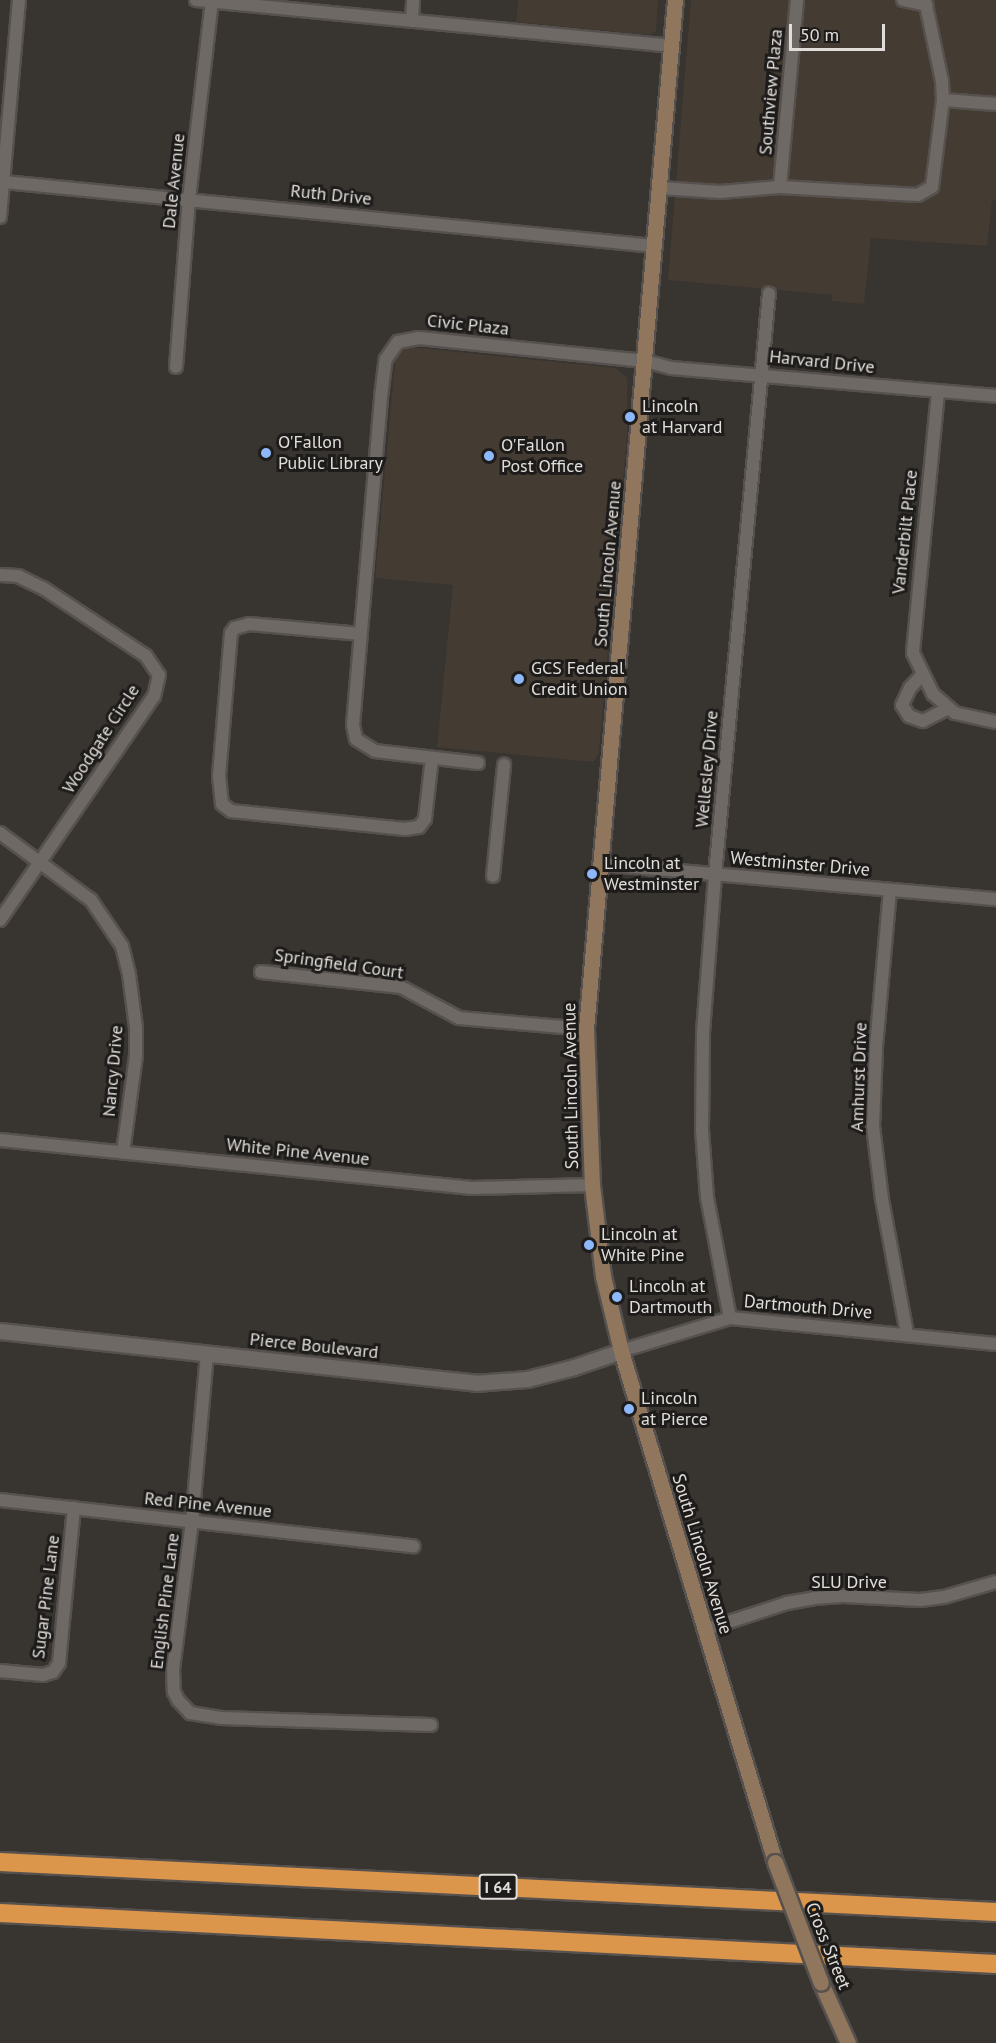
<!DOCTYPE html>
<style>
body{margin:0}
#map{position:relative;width:996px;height:2043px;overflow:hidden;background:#383430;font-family:"PT Sans",sans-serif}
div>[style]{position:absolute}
.built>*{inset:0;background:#443b32}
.roads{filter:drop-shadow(2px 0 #56514e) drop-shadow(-2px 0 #56514e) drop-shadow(0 2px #56514e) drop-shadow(0 -2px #56514e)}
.minor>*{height:12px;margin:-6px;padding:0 6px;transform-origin:6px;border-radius:6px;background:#6e6964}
.tertiary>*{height:15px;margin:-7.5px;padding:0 7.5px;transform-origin:7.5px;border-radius:7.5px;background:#6e6964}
.secondary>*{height:15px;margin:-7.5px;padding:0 7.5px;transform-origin:7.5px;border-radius:7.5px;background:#8f765c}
.motorway>*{height:18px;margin:-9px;padding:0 9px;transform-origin:9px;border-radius:9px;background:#dc964b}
.bridges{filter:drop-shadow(2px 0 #56514e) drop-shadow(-2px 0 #56514e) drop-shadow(0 2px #56514e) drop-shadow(0 -2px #56514e)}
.secondary-bridge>*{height:15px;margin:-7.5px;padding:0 7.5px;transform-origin:7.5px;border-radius:7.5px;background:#8f765c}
.dots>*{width:16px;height:16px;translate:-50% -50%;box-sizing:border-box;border:3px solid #1e1c1a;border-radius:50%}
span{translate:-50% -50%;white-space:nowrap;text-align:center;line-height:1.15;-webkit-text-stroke:6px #1e1c1a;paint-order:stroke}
.shield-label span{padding:2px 4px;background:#1e1c1a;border:2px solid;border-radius:4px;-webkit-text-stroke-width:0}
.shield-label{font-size:16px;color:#e0ddda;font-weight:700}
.street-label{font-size:18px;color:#e0ddda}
.poi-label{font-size:18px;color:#e0ddda}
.left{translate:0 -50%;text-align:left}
.scale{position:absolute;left:789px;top:24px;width:96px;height:27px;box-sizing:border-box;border:3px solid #e0ddda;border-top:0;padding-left:8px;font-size:18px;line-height:21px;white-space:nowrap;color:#e0ddda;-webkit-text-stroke:4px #1e1c1a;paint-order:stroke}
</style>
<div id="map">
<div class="built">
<i style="clip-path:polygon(518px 0,658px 0,656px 31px,651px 34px,639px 34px,516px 22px)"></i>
<i style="clip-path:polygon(691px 0,996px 0,996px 200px,992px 200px,987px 246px,871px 238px,864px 304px,832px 301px,832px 295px,668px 280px)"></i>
<i style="clip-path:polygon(409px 347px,616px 368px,627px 378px,627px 436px,599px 753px,593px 762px,437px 747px,453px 585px,375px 578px,395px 362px,399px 353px)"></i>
</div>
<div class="roads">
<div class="minor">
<i style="left:196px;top:0;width:477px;rotate:5.5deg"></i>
<i style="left:903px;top:0;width:24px;rotate:12deg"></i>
<i style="left:412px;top:21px;width:21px;rotate:-87deg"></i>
<i style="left:943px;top:100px;width:53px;rotate:4.3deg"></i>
<i style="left:4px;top:182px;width:653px;rotate:5.62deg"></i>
<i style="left:780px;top:187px;width:188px;rotate:-84.8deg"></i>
<i style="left:660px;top:188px;width:60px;rotate:3.8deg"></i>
<i style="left:720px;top:192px;width:60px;rotate:-4.8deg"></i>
<i style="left:780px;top:187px;width:138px;rotate:3.3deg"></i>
<i style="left:918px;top:195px;width:16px;rotate:-30deg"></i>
<i style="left:932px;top:187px;width:88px;rotate:-82.8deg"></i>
<i style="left:943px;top:100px;width:19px;rotate:-93deg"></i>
<i style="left:942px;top:81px;width:83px;rotate:-101.9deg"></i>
<i style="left:0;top:217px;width:218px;rotate:-85deg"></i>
<i style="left:176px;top:367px;width:169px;rotate:-85.6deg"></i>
<i style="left:189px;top:199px;width:200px;rotate:-83.4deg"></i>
<i style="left:938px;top:392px;width:262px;rotate:95.5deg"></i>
<i style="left:913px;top:653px;width:46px;rotate:64deg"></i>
<i style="left:933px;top:694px;width:29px;rotate:41deg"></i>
<i style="left:955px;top:713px;width:42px;rotate:12.4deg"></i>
<i style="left:0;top:575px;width:18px;rotate:3deg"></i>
<i style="left:18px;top:576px;width:28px;rotate:26deg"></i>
<i style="left:43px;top:588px;width:123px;rotate:33.4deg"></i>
<i style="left:146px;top:656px;width:23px;rotate:56deg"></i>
<i style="left:159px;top:675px;width:22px;rotate:103deg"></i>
<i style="left:154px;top:696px;width:272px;rotate:124.5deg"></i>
<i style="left:361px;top:634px;width:112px;rotate:-174.9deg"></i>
<i style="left:249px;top:624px;width:15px;rotate:164deg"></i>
<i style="left:235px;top:628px;width:6px;rotate:129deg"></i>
<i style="left:231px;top:633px;width:144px;rotate:94.8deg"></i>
<i style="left:219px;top:776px;width:28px;rotate:84deg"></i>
<i style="left:222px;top:804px;width:11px;rotate:38deg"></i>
<i style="left:231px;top:811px;width:175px;rotate:5.9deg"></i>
<i style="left:405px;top:829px;width:14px;rotate:-8deg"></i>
<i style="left:419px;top:827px;width:10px;rotate:-53deg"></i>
<i style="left:425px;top:819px;width:61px;rotate:-83.5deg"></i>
<i style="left:923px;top:674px;width:19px;rotate:133deg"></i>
<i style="left:910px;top:688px;width:19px;rotate:115deg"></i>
<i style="left:902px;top:705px;width:13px;rotate:58deg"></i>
<i style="left:909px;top:716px;width:15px;rotate:20deg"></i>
<i style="left:923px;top:721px;width:29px;rotate:-27deg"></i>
<i style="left:478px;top:763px;width:104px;rotate:-173.4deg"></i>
<i style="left:375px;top:751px;width:22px;rotate:-148deg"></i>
<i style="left:356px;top:739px;width:14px;rotate:-102deg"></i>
<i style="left:353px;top:725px;width:329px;rotate:-85.1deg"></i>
<i style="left:381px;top:397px;width:38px;rotate:-83deg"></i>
<i style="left:386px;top:359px;width:21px;rotate:-55deg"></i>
<i style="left:398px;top:342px;width:21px;rotate:-11deg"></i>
<i style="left:419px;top:338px;width:227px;rotate:5.8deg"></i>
<i style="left:645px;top:361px;width:27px;rotate:15deg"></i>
<i style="left:671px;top:368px;width:326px;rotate:4.9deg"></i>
<i style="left:0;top:833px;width:113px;rotate:36.4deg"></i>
<i style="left:91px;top:900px;width:55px;rotate:56deg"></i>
<i style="left:122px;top:946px;width:29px;rotate:76deg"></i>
<i style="left:129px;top:974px;width:54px;rotate:82.6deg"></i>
<i style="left:136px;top:1028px;width:28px;rotate:90deg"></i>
<i style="left:136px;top:1056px;width:97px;rotate:97.7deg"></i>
<i style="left:601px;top:864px;width:397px;rotate:5.1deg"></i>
<i style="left:493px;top:876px;width:112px;rotate:-84.3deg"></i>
<i style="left:890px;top:890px;width:159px;rotate:95.1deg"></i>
<i style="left:876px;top:1048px;width:78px;rotate:92.2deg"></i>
<i style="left:873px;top:1126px;width:74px;rotate:83deg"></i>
<i style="left:882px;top:1199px;width:137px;rotate:79.5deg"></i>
<i style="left:261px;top:972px;width:141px;rotate:6.1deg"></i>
<i style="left:401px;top:987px;width:66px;rotate:28.1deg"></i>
<i style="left:459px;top:1018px;width:127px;rotate:5deg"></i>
<i style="left:0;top:1140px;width:472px;rotate:5.8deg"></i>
<i style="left:470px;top:1188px;width:122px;rotate:-1.4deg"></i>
<i style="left:730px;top:1318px;width:123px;rotate:-100.8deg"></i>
<i style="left:707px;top:1197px;width:67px;rotate:-94.3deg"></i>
<i style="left:702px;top:1130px;width:98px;rotate:-89.4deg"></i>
<i style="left:703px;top:1032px;width:157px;rotate:-85.6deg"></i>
<i style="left:715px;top:875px;width:584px;rotate:-84.7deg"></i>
<i style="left:621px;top:1351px;width:114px;rotate:-16.8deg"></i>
<i style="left:730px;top:1318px;width:267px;rotate:5.6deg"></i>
<i style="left:207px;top:1354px;width:168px;rotate:95.1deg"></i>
<i style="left:192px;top:1521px;width:149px;rotate:97.3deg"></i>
<i style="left:173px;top:1669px;width:23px;rotate:88deg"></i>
<i style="left:174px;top:1692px;width:9px;rotate:63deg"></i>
<i style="left:178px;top:1700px;width:18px;rotate:47deg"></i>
<i style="left:190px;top:1713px;width:31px;rotate:9deg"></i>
<i style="left:221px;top:1718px;width:210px;rotate:1.9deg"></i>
<i style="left:0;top:1500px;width:416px;rotate:6.4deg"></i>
<i style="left:704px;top:1630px;width:87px;rotate:-18deg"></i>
<i style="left:787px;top:1603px;width:27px;rotate:-10deg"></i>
<i style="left:814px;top:1598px;width:29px;rotate:-4deg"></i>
<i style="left:843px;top:1596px;width:77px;rotate:3deg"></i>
<i style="left:920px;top:1600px;width:24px;rotate:-7deg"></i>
<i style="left:944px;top:1597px;width:54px;rotate:-16.1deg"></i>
<i style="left:0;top:1671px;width:43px;rotate:5.3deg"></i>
<i style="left:43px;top:1675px;width:10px;rotate:-17deg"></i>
<i style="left:53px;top:1672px;width:11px;rotate:-56deg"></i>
<i style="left:59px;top:1663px;width:156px;rotate:-84.5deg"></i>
</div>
<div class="tertiary">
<i style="left:0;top:1331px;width:479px;rotate:6.2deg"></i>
<i style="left:476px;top:1383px;width:51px;rotate:-4.5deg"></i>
<i style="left:527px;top:1379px;width:49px;rotate:-14.3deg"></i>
<i style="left:574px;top:1367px;width:50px;rotate:-18.8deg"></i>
</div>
<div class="secondary">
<i style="left:675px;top:0;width:1033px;rotate:94.94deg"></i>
<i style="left:586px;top:1029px;width:156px;rotate:87.8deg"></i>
<i style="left:592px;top:1185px;width:92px;rotate:83.1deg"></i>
<i style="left:603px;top:1276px;width:77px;rotate:76.5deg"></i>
<i style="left:621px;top:1351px;width:534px;rotate:73.23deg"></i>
<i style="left:821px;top:1983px;width:66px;rotate:65.8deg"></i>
</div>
<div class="motorway">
<i style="left:0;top:1862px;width:997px;rotate:2.87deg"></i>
<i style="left:0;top:1913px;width:997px;rotate:2.93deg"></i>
</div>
</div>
<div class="bridges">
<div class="secondary-bridge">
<i style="left:775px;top:1862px;width:129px;rotate:69.2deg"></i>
</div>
</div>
<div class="dots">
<i style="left:630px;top:417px;background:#8db9fc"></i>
<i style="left:266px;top:453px;background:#8db9fc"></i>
<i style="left:489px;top:456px;background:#8db9fc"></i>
<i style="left:519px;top:679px;background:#8db9fc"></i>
<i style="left:592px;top:874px;background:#8db9fc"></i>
<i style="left:589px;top:1245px;background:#8db9fc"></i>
<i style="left:617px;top:1297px;background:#8db9fc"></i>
<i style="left:629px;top:1409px;background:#8db9fc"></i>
</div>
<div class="shield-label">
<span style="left:498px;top:1887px">I 64</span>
</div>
<div class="street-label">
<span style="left:771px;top:92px;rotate:-85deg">Southview Plaza</span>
<span style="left:174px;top:181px;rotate:-84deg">Dale Avenue</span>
<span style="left:331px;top:195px;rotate:6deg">Ruth Drive</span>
<span style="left:468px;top:325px;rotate:6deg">Civic Plaza</span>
<span style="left:822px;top:362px;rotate:6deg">Harvard Drive</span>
<span style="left:905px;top:532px;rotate:-84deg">Vanderbilt Place</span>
<span style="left:608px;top:564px;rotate:-85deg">South Lincoln Avenue</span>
<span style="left:101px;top:739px;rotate:-57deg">Woodgate Circle</span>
<span style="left:707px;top:769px;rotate:-85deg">Wellesley Drive</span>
<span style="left:800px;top:864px;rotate:5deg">Westminster Drive</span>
<span style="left:339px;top:964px;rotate:8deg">Springfield Court</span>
<span style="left:113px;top:1071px;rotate:-85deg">Nancy Drive</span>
<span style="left:859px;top:1077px;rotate:-88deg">Amhurst Drive</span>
<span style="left:571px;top:1086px;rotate:-91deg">South Lincoln Avenue</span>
<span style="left:298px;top:1152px;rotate:6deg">White Pine Avenue</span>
<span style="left:808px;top:1307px;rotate:5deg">Dartmouth Drive</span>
<span style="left:314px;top:1346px;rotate:6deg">Pierce Boulevard</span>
<span style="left:208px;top:1505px;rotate:6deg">Red Pine Avenue</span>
<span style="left:702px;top:1554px;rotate:73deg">South Lincoln Avenue</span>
<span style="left:849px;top:1582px">SLU Drive</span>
<span style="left:46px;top:1597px;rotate:-83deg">Sugar Pine Lane</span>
<span style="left:165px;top:1601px;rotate:-83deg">English Pine Lane</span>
<span style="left:828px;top:1946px;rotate:68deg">Cross Street</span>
</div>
<div class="poi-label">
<span class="left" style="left:642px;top:417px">Lincoln<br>at Harvard</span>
<span class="left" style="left:278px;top:453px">O'Fallon<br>Public Library</span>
<span class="left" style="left:501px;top:456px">O'Fallon<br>Post Office</span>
<span class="left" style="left:531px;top:679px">GCS Federal<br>Credit Union</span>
<span class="left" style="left:604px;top:874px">Lincoln at<br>Westminster</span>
<span class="left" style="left:601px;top:1245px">Lincoln at<br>White Pine</span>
<span class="left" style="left:629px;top:1297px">Lincoln at<br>Dartmouth</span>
<span class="left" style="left:641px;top:1409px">Lincoln<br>at Pierce</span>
</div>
<div class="scale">50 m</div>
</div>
